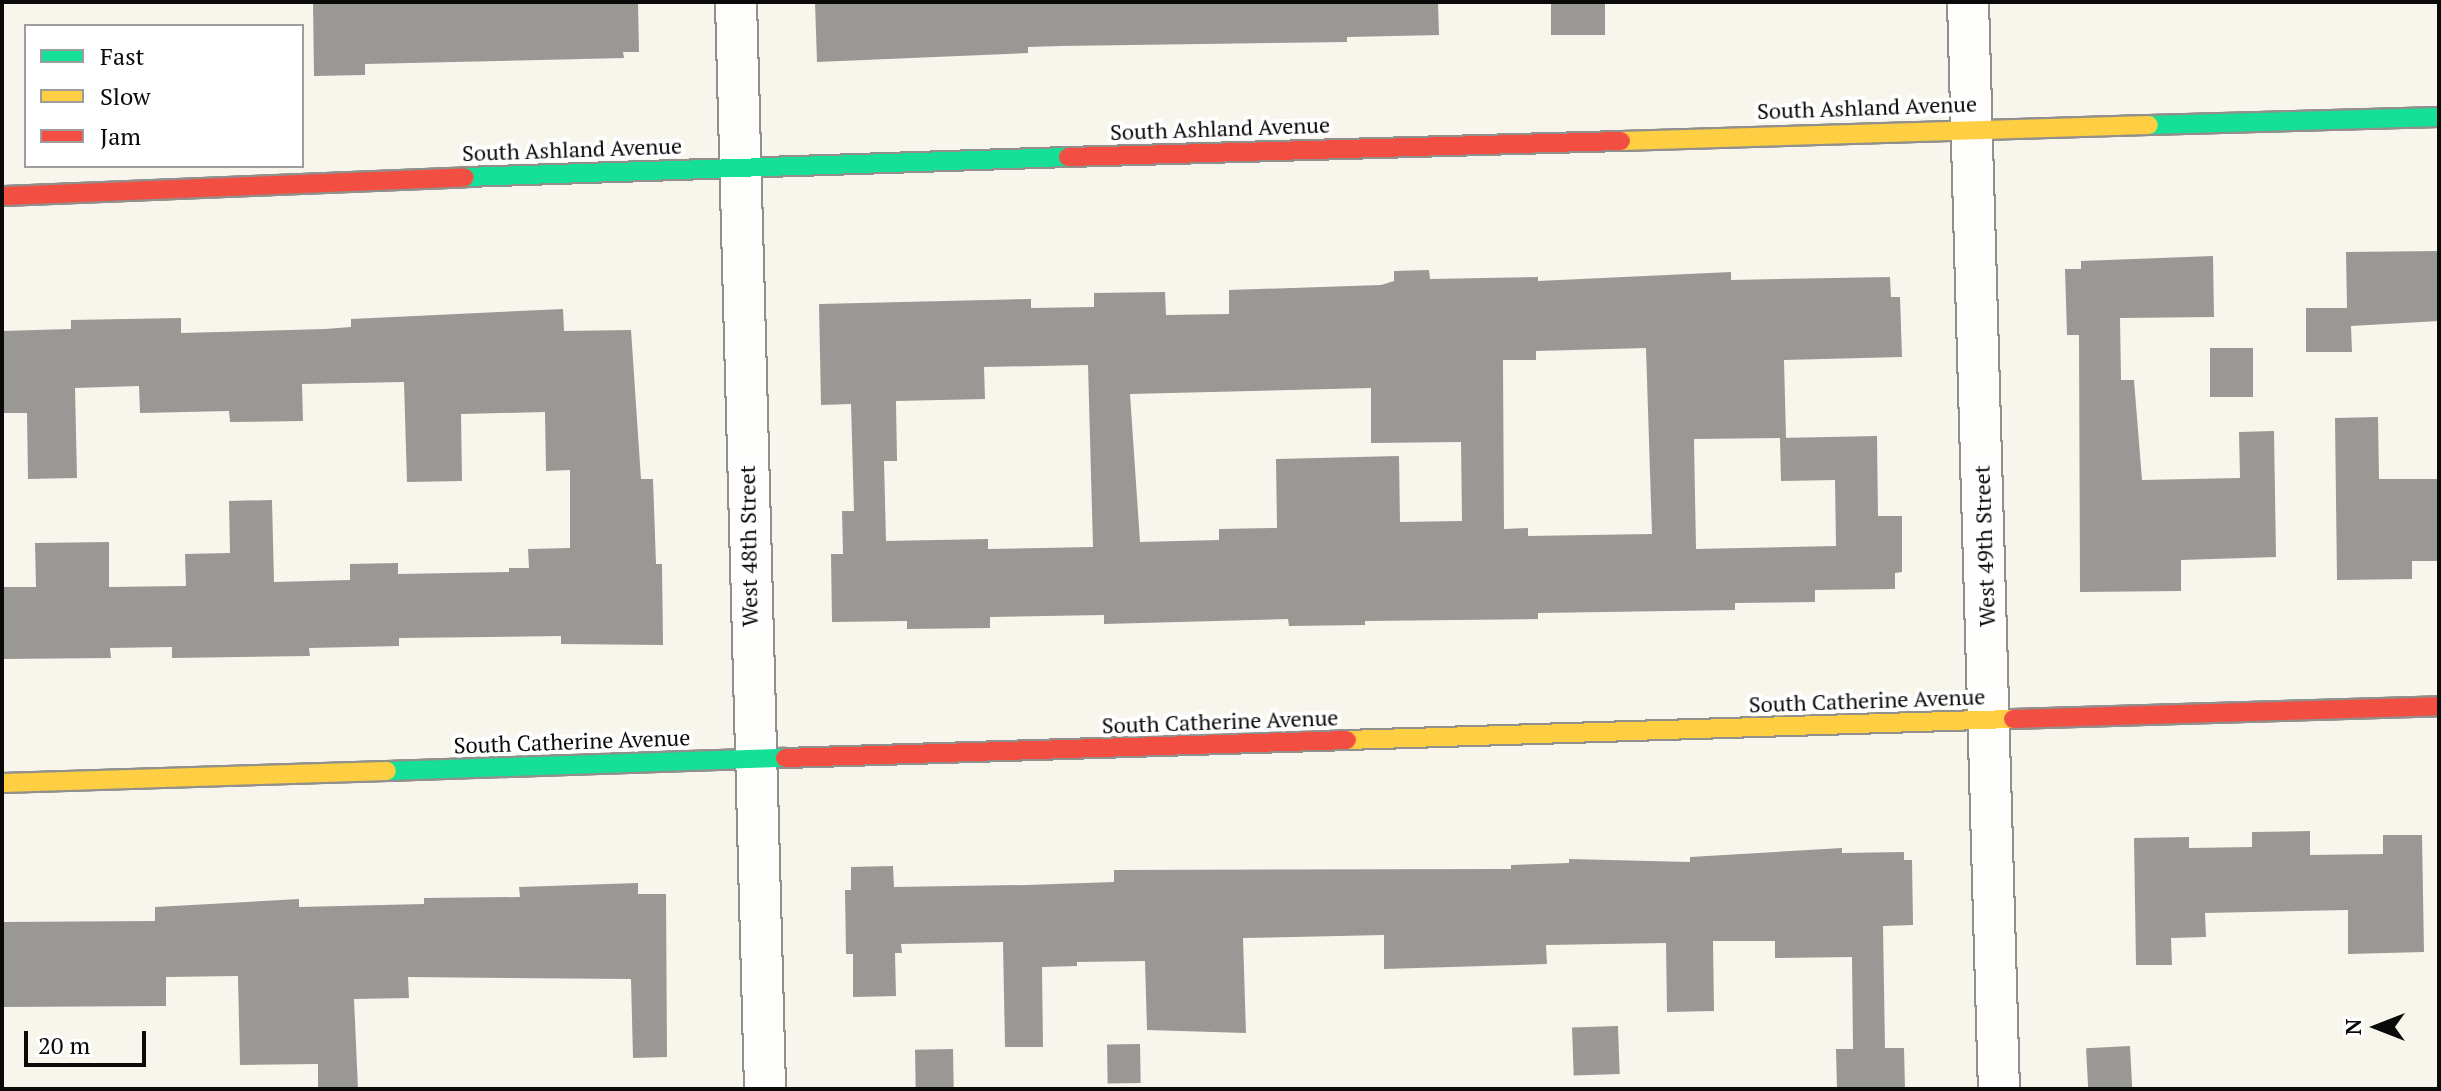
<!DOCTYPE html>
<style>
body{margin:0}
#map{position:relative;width:2441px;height:1091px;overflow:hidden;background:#f8f5ed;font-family:"PT Serif",serif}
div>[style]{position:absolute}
.building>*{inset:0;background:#9a9894;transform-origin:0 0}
.roads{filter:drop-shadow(2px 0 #91908c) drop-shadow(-2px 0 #91908c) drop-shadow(0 2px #91908c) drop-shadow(0 -2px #91908c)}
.street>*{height:40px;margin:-20px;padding:0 20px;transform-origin:20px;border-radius:20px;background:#fefefc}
.fast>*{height:18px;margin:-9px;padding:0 9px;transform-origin:9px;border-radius:9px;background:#16e098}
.slow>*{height:18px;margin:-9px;padding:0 9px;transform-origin:9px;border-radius:9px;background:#ffcf43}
.jam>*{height:18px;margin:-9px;padding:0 9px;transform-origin:9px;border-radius:9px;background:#f24e42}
span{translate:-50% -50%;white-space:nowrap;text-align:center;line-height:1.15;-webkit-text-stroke:8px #fff;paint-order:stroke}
.street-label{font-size:22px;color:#0a0a0a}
.frame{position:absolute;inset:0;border:4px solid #0a0a0a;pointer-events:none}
.legend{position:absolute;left:24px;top:24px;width:280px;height:144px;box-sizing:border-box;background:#fff;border:2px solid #9d9d9d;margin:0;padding:10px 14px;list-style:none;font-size:24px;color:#0a0a0a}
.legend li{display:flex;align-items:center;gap:16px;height:40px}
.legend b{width:40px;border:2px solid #9d9d9d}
.north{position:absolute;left:2337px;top:987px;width:80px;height:80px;-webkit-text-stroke:6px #fff;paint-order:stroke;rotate:270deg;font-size:22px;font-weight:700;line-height:32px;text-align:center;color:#0a0a0a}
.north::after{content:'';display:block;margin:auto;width:28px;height:36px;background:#0a0a0a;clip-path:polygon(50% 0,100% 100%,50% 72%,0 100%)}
.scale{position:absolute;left:24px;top:1031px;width:122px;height:36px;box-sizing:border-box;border:4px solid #0a0a0a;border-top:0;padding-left:10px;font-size:24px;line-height:28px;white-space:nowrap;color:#0a0a0a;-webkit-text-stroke:6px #fff;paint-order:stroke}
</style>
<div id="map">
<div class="building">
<i style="clip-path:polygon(313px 2px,638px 2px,639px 52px,623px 52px,624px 58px,365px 64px,365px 75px,314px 76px)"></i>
<i style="clip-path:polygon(815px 2px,1438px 2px,1439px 35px,1347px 37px,1347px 42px,1061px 46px,1028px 47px,1028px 53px,817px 62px)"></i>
<i style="left:1551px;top:2px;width:54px;height:33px"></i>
<i style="clip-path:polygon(2439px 251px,2439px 321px,2351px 326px,2352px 352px,2306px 352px,2306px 308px,2347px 308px,2346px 252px)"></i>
<i style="clip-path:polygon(2213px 256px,2214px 317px,2120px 318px,2121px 380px,2134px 380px,2142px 480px,2240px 478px,2239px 432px,2274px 431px,2276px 557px,2181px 560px,2181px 591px,2080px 592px,2079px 335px,2067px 335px,2065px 269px,2081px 269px,2081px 261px)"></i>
<i style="clip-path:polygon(evenodd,1429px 270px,1430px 279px,1538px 277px,1538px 281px,1731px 272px,1731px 280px,1890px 277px,1891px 297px,1900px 297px,1902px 357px,1784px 360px,1786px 438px,1694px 439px,1696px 549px,1836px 546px,1835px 480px,1781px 481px,1780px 438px,1877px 436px,1878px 516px,1902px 516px,1902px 572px,1895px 573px,1895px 589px,1815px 590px,1815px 602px,1735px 603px,1735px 610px,1538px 613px,1538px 619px,1365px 621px,1365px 625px,1289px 626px,1288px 619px,1104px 624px,1104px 615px,990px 617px,990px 628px,907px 629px,907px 621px,832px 622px,831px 554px,843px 554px,842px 511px,854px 511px,851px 404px,821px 405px,819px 304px,1031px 299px,1031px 308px,1094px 307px,1094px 293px,1165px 292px,1166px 315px,1229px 314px,1229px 290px,1381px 285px,1394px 281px,1394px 271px,1429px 270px,1646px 348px,1652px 534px,1528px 536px,1528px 528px,1504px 529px,1503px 360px,1536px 360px,1536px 351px,1646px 348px,1429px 270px,1088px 365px,1093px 547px,988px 549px,988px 539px,886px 541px,884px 461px,897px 461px,896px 401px,985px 399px,984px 367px,1088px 365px,1429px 270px,1371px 388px,1371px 443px,1461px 442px,1462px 521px,1400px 522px,1399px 456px,1276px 459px,1277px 528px,1219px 529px,1219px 540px,1140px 542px,1130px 394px,1371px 388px)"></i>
<i style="clip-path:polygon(563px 309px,564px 331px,631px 330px,641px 479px,653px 479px,656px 564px,662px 564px,663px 645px,561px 644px,561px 636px,399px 638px,399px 646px,309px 648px,310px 656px,172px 658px,172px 647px,110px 648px,111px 658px,2px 659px,2px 587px,36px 587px,35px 543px,109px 542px,109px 587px,186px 586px,185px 554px,230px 553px,229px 501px,272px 500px,274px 582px,350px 580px,350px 564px,398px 563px,398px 574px,509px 572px,509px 568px,529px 568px,528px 549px,570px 548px,570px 470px,546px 471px,545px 412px,461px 414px,462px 481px,407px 482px,404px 382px,302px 384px,303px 421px,230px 422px,229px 411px,140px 413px,139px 386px,75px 388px,77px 478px,28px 479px,27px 413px,2px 413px,2px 331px,71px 329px,71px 320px,181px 318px,181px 333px,325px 329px,351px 327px,351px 319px)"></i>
<i style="left:2253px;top:348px;width:49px;height:43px;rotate:90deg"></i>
<i style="clip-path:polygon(2378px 417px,2379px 479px,2439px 479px,2439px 561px,2412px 561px,2412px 579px,2337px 580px,2335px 418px)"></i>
<i style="clip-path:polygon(2310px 831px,2310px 855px,2383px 854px,2383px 835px,2422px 835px,2424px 952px,2348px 954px,2348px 910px,2205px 913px,2206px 937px,2171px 938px,2172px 965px,2136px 965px,2134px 838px,2189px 837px,2189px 848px,2252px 847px,2252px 832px)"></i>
<i style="clip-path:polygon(1842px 848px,1842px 853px,1904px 852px,1904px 860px,1912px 860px,1913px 925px,1883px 926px,1885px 1048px,1904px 1048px,1905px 1089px,1837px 1089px,1836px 1049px,1853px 1049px,1852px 957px,1775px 958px,1775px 941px,1713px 941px,1714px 1011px,1667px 1012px,1666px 943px,1546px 945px,1547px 964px,1384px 969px,1384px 935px,1243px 938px,1246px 1033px,1147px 1030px,1145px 961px,1077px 962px,1077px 966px,1042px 967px,1043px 1047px,1005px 1047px,1003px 942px,901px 944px,902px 953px,895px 953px,896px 996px,853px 997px,853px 954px,846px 954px,845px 890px,851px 890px,851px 867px,893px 866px,894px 887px,1026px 885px,1114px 882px,1114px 870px,1511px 869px,1511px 865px,1569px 863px,1569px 859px,1690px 862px,1690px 857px)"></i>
<i style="clip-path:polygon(638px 883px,638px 894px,666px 894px,667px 1057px,633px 1058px,631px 979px,408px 977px,409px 998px,354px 999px,358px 1089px,318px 1089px,318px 1064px,240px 1065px,238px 976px,166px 977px,166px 1006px,2px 1007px,2px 922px,155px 921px,155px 907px,299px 899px,299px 907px,424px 904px,424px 898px,520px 897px,519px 887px)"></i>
<i style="left:1618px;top:1026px;width:48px;height:46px;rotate:88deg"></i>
<i style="left:1140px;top:1044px;width:39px;height:33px;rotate:89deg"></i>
<i style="left:2130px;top:1046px;width:43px;height:44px;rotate:87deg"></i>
<i style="left:953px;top:1049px;width:40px;height:38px;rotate:89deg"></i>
</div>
<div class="roads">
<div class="street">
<i style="left:736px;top:2px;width:1087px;rotate:88.47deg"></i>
<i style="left:1968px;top:2px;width:1087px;rotate:88.37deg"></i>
</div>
<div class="fast">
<i style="left:2149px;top:125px;width:290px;rotate:-1.6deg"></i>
<i style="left:465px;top:177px;width:603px;rotate:-1.9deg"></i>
<i style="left:387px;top:771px;width:398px;rotate:-1.9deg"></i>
</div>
<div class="slow">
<i style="left:1621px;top:141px;width:528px;rotate:-1.74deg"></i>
<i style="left:1347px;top:740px;width:666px;rotate:-1.81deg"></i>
<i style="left:2px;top:783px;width:385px;rotate:-1.8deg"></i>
</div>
<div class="jam">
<i style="left:1068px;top:157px;width:553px;rotate:-1.66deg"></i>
<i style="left:2px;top:196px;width:463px;rotate:-2.3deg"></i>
<i style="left:2013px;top:719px;width:426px;rotate:-1.7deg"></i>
<i style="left:785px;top:758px;width:562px;rotate:-1.83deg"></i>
</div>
</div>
<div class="street-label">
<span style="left:1867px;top:107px;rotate:-2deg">South Ashland Avenue</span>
<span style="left:1220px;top:128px;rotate:-2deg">South Ashland Avenue</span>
<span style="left:572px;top:149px;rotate:-2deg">South Ashland Avenue</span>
<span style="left:748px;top:546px;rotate:-91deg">West 48th Street</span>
<span style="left:1984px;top:546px;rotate:-92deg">West 49th Street</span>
<span style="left:1867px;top:700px;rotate:-2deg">South Catherine Avenue</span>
<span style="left:1220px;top:721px;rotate:-2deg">South Catherine Avenue</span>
<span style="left:572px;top:741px;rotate:-2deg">South Catherine Avenue</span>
</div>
<div class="frame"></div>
<ul class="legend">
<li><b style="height:10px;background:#16e098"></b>Fast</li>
<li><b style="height:10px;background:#ffcf43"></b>Slow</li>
<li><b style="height:10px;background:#f24e42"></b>Jam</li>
</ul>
<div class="north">N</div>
<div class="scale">20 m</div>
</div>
